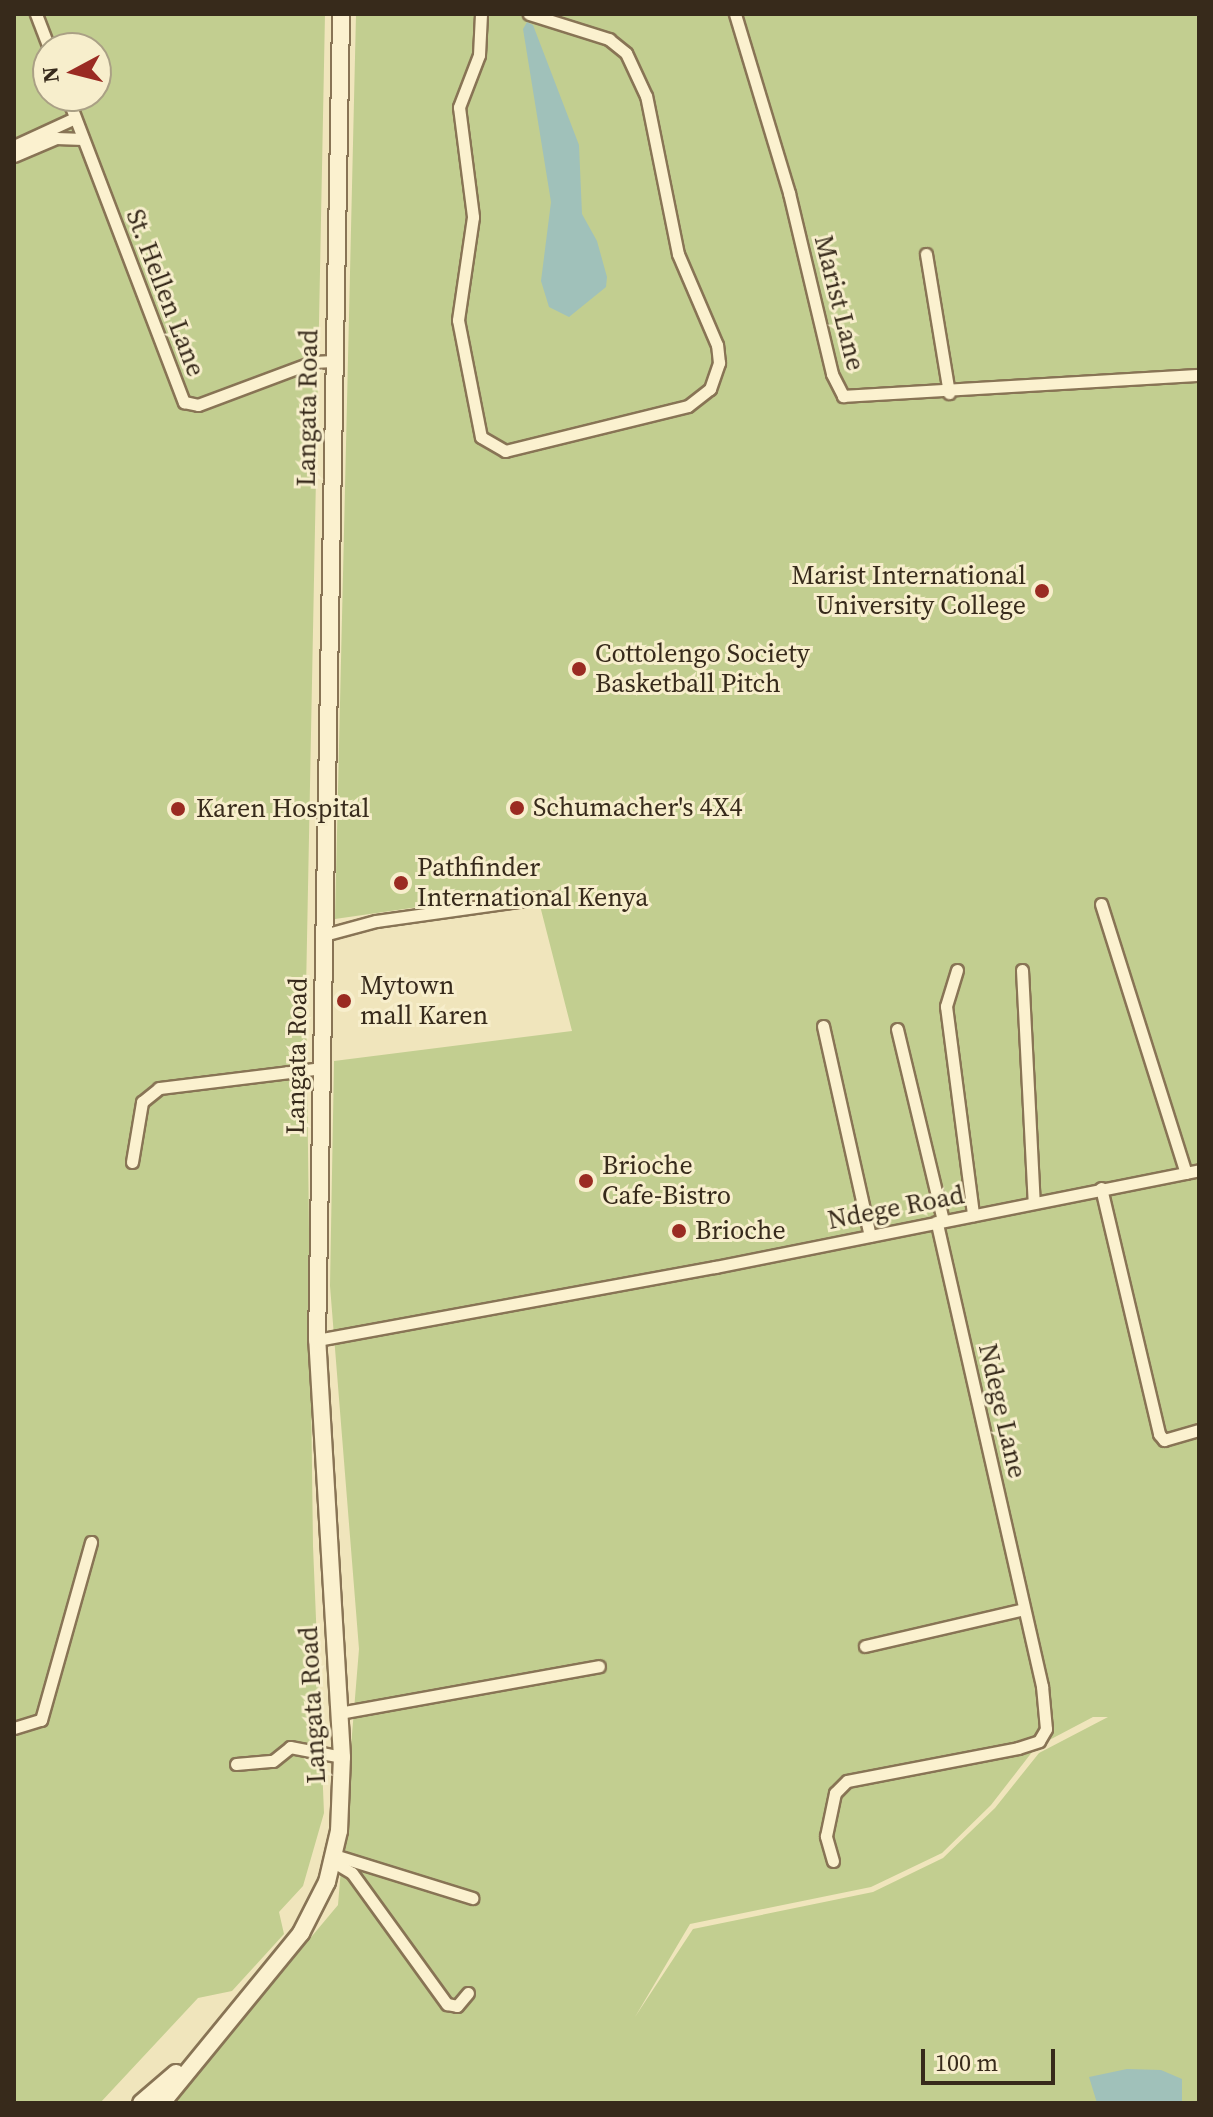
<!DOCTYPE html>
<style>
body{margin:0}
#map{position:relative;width:1213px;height:2117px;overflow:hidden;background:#f0e5bc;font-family:"Source Serif 4",serif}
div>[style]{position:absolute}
.green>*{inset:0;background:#c2ce90}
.water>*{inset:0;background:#a0c1ba}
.roads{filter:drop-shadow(2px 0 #887455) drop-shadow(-2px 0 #887455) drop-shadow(0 2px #887455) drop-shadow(0 -2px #887455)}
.street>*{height:11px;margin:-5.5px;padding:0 5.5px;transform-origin:5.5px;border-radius:5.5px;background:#fbf1cf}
.secondary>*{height:16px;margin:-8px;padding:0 8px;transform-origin:8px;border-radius:8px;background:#fbf1cf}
.dots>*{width:22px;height:22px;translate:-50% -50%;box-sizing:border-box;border:4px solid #f7eecc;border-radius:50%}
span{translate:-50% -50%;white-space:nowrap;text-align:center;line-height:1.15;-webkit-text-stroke:6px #f7eecc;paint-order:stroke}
.street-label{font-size:26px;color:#372a1b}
.poi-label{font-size:26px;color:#372a1b}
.right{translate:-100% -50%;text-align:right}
.left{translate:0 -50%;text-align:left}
.frame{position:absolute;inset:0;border:16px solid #372a1b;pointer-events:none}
.north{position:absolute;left:32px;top:32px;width:80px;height:80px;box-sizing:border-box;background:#f7eecc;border:2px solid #aaa085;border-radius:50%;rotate:263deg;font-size:22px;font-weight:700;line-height:32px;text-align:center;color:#372a1b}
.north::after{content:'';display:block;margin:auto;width:28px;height:36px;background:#9a2b22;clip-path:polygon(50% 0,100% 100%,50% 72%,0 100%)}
.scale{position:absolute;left:921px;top:2049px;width:134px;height:36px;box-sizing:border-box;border:4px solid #372a1b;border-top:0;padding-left:10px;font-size:24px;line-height:28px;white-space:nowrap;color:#372a1b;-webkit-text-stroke:6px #f7eecc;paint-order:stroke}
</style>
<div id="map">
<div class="green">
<i style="clip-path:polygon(evenodd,14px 14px,325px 14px,306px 991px,313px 1546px,324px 1813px,303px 1886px,279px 1912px,284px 1934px,232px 1991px,198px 1998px,100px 2103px,14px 2103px,14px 14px,48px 48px,96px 48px,96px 96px,48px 96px,48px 48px)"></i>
<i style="clip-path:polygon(evenodd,356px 14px,1199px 14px,1199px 2103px,172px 2103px,338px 1905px,359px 1649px,330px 1286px,334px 1061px,572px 1031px,536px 890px,335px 919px,356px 14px,1093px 1717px,1108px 1717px,1039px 1753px,995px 1808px,943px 1858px,873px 1892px,693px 1929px,635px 2017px,690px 1924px,871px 1887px,942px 1853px,991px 1805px,1036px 1747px,1093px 1717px)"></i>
</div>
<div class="water">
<i style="clip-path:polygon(527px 22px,533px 25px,579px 145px,582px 214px,597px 241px,607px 277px,606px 287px,569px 317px,549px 307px,541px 281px,551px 202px,523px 29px)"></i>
<i style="clip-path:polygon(1127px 2069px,1161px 2070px,1182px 2079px,1182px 2103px,1097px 2103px,1089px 2077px)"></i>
</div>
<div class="roads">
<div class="street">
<i style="left:36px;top:14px;width:36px;rotate:69deg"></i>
<i style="left:481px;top:14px;width:41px;rotate:92.8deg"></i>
<i style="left:479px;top:55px;width:56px;rotate:111deg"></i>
<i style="left:459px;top:107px;width:111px;rotate:82.7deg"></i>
<i style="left:473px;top:217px;width:104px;rotate:98.3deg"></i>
<i style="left:458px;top:320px;width:119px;rotate:78.9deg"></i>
<i style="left:481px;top:437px;width:28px;rotate:30deg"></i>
<i style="left:505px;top:451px;width:188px;rotate:-13.8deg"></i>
<i style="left:688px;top:406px;width:28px;rotate:-38deg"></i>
<i style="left:710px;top:389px;width:28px;rotate:-71deg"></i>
<i style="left:719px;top:363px;width:18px;rotate:-96deg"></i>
<i style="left:717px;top:345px;width:99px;rotate:-113.2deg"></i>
<i style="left:678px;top:254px;width:161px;rotate:-101.4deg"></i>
<i style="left:646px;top:96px;width:47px;rotate:-114.9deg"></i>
<i style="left:626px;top:53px;width:22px;rotate:-141deg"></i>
<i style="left:609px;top:39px;width:84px;rotate:-162.6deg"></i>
<i style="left:735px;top:14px;width:187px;rotate:73.2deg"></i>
<i style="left:789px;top:193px;width:186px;rotate:76.6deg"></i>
<i style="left:832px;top:374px;width:25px;rotate:63deg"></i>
<i style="left:843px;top:396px;width:357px;rotate:-3.4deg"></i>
<i style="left:67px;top:96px;width:328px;rotate:69.1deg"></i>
<i style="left:184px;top:402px;width:14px;rotate:12deg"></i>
<i style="left:198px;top:405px;width:123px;rotate:-20.5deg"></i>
<i style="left:313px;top:362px;width:20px;rotate:-3deg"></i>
<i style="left:14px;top:146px;width:67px;rotate:-24.7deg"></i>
<i style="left:14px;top:156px;width:46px;rotate:-23.2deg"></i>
<i style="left:56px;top:138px;width:27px;rotate:2deg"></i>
<i style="left:926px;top:254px;width:141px;rotate:80.6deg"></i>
<i style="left:1101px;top:904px;width:282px;rotate:72.5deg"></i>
<i style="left:324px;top:935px;width:54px;rotate:-15.1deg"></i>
<i style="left:376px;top:921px;width:172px;rotate:-8deg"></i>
<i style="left:957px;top:970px;width:38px;rotate:107deg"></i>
<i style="left:946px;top:1006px;width:211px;rotate:82.6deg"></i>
<i style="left:1022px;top:970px;width:233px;rotate:87.1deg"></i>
<i style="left:823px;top:1026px;width:215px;rotate:77.4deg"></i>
<i style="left:897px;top:1029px;width:197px;rotate:76.5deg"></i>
<i style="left:132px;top:1162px;width:61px;rotate:-80.5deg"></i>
<i style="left:142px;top:1102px;width:22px;rotate:-39deg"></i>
<i style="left:159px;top:1088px;width:163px;rotate:-7deg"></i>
<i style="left:1101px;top:1188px;width:253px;rotate:76.7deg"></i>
<i style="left:1159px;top:1434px;width:8px;rotate:50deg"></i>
<i style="left:1164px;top:1440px;width:36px;rotate:-16deg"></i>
<i style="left:317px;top:1340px;width:405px;rotate:-10.4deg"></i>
<i style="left:715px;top:1267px;width:494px;rotate:-11.3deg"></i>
<i style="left:865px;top:1646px;width:163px;rotate:-13.1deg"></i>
<i style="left:339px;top:1713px;width:264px;rotate:-10.2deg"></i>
<i style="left:14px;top:1728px;width:28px;rotate:-17deg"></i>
<i style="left:41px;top:1720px;width:185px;rotate:-74.3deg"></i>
<i style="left:236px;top:1764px;width:37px;rotate:-5deg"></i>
<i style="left:273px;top:1761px;width:22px;rotate:-39deg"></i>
<i style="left:290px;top:1747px;width:53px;rotate:10.9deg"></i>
<i style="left:334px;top:1855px;width:145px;rotate:17.3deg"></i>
<i style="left:332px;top:1861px;width:23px;rotate:31deg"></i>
<i style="left:352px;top:1873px;width:162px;rotate:54.1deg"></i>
<i style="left:447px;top:2004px;width:10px;rotate:11deg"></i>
<i style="left:457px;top:2006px;width:17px;rotate:-50deg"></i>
<i style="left:833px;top:1861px;width:26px;rotate:-106deg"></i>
<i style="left:826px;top:1836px;width:44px;rotate:-78.2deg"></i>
<i style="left:835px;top:1793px;width:17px;rotate:-45deg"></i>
<i style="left:847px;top:1781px;width:174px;rotate:-10.9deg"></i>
<i style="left:1018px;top:1748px;width:22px;rotate:-18deg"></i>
<i style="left:1039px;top:1741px;width:14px;rotate:-60deg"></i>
<i style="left:1046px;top:1729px;width:43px;rotate:-95.3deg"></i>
<i style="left:1042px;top:1686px;width:476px;rotate:-102.8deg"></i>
</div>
<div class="secondary">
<i style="left:141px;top:2103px;width:46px;rotate:-40.6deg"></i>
<i style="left:162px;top:2103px;width:220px;rotate:-50.7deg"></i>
<i style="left:301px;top:1933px;width:57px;rotate:-63deg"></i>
<i style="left:327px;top:1882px;width:52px;rotate:-76.8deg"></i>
<i style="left:339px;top:1831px;width:74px;rotate:-87.7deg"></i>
<i style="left:342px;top:1757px;width:418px;rotate:-93.4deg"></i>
<i style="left:317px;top:1340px;width:1326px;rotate:-88.96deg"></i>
</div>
</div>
<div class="dots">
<i style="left:1042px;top:591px;background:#9a2b22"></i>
<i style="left:579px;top:669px;background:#9a2b22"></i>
<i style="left:517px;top:808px;background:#9a2b22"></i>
<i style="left:178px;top:809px;background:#9a2b22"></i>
<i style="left:401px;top:883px;background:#9a2b22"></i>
<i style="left:344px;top:1001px;background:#9a2b22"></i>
<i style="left:586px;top:1181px;background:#9a2b22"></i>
<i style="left:679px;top:1231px;background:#9a2b22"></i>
</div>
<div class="street-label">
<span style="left:165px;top:293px;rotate:69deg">St. Hellen Lane</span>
<span style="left:839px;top:303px;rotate:76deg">Marist Lane</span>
<span style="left:308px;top:408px;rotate:-89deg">Langata Road</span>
<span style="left:297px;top:1056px;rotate:-89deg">Langata Road</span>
<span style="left:896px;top:1208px;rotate:-11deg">Ndege Road</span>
<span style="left:1002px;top:1411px;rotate:77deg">Ndege Lane</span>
<span style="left:313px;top:1705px;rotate:-93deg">Langata Road</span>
</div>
<div class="poi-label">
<span class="right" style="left:1026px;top:591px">Marist International<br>University College</span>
<span class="left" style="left:595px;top:669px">Cottolengo Society<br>Basketball Pitch</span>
<span class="left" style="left:533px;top:808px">Schumacher's 4X4</span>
<span class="left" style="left:196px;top:809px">Karen Hospital</span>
<span class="left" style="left:417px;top:883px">Pathfinder<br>International Kenya</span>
<span class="left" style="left:360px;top:1001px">Mytown<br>mall Karen</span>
<span class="left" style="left:602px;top:1181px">Brioche<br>Cafe-Bistro</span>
<span class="left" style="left:695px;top:1231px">Brioche</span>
</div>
<div class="frame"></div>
<div class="north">N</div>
<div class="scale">100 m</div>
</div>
